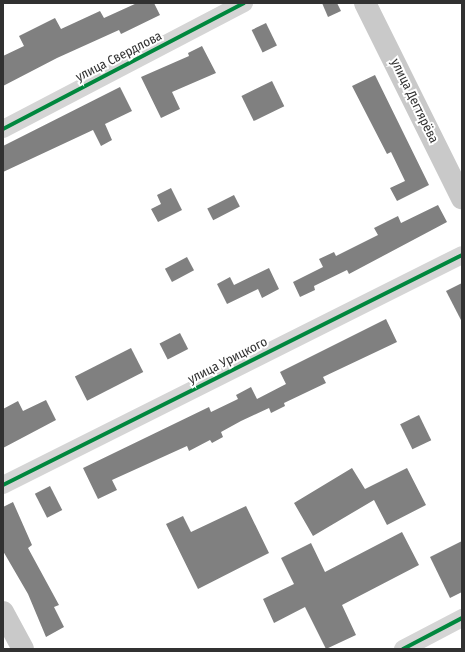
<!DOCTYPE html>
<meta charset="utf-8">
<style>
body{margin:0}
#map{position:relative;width:465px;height:652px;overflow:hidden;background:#fff;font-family:"Fira Sans Condensed",sans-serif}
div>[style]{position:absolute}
.building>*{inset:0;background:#808080;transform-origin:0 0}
.minor>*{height:18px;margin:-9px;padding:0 9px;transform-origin:9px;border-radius:9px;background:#d5d5d5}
.major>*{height:22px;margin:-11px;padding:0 11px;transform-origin:11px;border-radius:11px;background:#c9c9c9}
.cycleway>*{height:4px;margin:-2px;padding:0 2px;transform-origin:2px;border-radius:2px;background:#00873e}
span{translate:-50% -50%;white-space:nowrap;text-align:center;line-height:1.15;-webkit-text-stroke:4px #fff;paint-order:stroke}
.street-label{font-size:13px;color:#313131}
.frame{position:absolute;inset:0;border:4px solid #313131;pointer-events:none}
</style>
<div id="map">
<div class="building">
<i style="clip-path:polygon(137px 3px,154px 3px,160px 15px,121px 34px,119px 30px,57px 58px,3px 86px,3px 56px,24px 46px,19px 36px,55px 18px,61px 29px,100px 11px,104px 18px)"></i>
<i style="clip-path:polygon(322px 3px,337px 3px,341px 11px,328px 17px)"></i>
<i style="left:266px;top:23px;width:25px;height:16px;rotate:64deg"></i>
<i style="clip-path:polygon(202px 46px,216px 73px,172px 92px,180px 109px,161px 118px,141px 77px,189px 56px,188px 53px)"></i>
<i style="clip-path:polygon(375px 75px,429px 185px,397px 201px,390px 188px,405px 181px,391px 152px,387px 154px,352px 86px)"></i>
<i style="left:272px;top:81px;width:28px;height:34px;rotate:64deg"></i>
<i style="clip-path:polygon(120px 87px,132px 111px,105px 124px,112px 140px,101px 146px,93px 130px,3px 172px,3px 146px)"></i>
<i style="clip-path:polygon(171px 188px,182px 210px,158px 222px,151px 209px,161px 204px,157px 195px)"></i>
<i style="left:234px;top:195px;width:13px;height:30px;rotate:63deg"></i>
<i style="clip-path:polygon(438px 205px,447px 222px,349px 274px,347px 270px,314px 286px,315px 290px,300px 297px,293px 282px,323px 267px,319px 259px,334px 252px,336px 256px,378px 235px,374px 228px,398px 216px,401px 223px)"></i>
<i style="left:187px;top:257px;width:15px;height:25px;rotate:62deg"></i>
<i style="clip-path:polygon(269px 268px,279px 289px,262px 298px,258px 289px,227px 304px,217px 284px,230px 277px,234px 285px)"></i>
<i style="clip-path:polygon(462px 283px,462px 322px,446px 291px)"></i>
<i style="clip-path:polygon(386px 319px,397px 342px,323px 377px,326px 383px,284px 403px,285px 406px,271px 413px,269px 408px,241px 421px,221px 432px,223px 437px,212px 443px,210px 440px,189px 451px,187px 446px,112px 480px,117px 490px,98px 499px,83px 468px,209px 407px,211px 412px,238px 399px,236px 395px,251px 387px,257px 399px,286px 384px,280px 372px)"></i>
<i style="left:180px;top:333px;width:18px;height:23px;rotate:63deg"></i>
<i style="left:131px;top:348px;width:27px;height:63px;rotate:63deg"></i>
<i style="clip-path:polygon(46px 400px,56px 420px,3px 448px,3px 409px,18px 401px,23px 411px)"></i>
<i style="left:419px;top:415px;width:28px;height:21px;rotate:64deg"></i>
<i style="clip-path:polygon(352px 468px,365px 489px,407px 468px,426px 505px,387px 525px,374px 500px,313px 536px,294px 503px)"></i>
<i style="left:50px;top:486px;width:27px;height:17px;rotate:63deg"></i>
<i style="clip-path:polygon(13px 502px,32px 545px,28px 548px,59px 605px,54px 607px,64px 627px,46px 637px,28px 594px,3px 551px,3px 507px)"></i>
<i style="clip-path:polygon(246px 506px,269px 553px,198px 589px,166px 524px,183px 516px,191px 532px)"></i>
<i style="clip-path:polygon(402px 532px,419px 565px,342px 605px,356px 635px,326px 649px,305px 607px,274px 623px,263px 599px,294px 584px,281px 558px,311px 543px,325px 572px)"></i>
<i style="clip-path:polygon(462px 541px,462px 592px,450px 598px,430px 557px)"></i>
</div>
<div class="minor">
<i style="left:3px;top:129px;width:272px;rotate:-27.6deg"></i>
<i style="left:3px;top:485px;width:513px;rotate:-26.61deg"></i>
<i style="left:403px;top:649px;width:67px;rotate:-27.7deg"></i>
</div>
<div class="major">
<i style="left:365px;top:3px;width:218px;rotate:63.6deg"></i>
<i style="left:3px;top:612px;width:42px;rotate:61.6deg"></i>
</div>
<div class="cycleway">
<i style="left:3px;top:129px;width:272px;rotate:-27.6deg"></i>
<i style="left:3px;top:485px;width:513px;rotate:-26.61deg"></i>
<i style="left:403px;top:649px;width:67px;rotate:-27.7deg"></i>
</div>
<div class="street-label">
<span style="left:119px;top:57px;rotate:-27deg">улица Свердлова</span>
<span style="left:414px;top:101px;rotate:64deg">улица Дегтярёва</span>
<span style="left:228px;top:361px;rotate:-27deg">улица Урицкого</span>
</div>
<div class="frame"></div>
</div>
